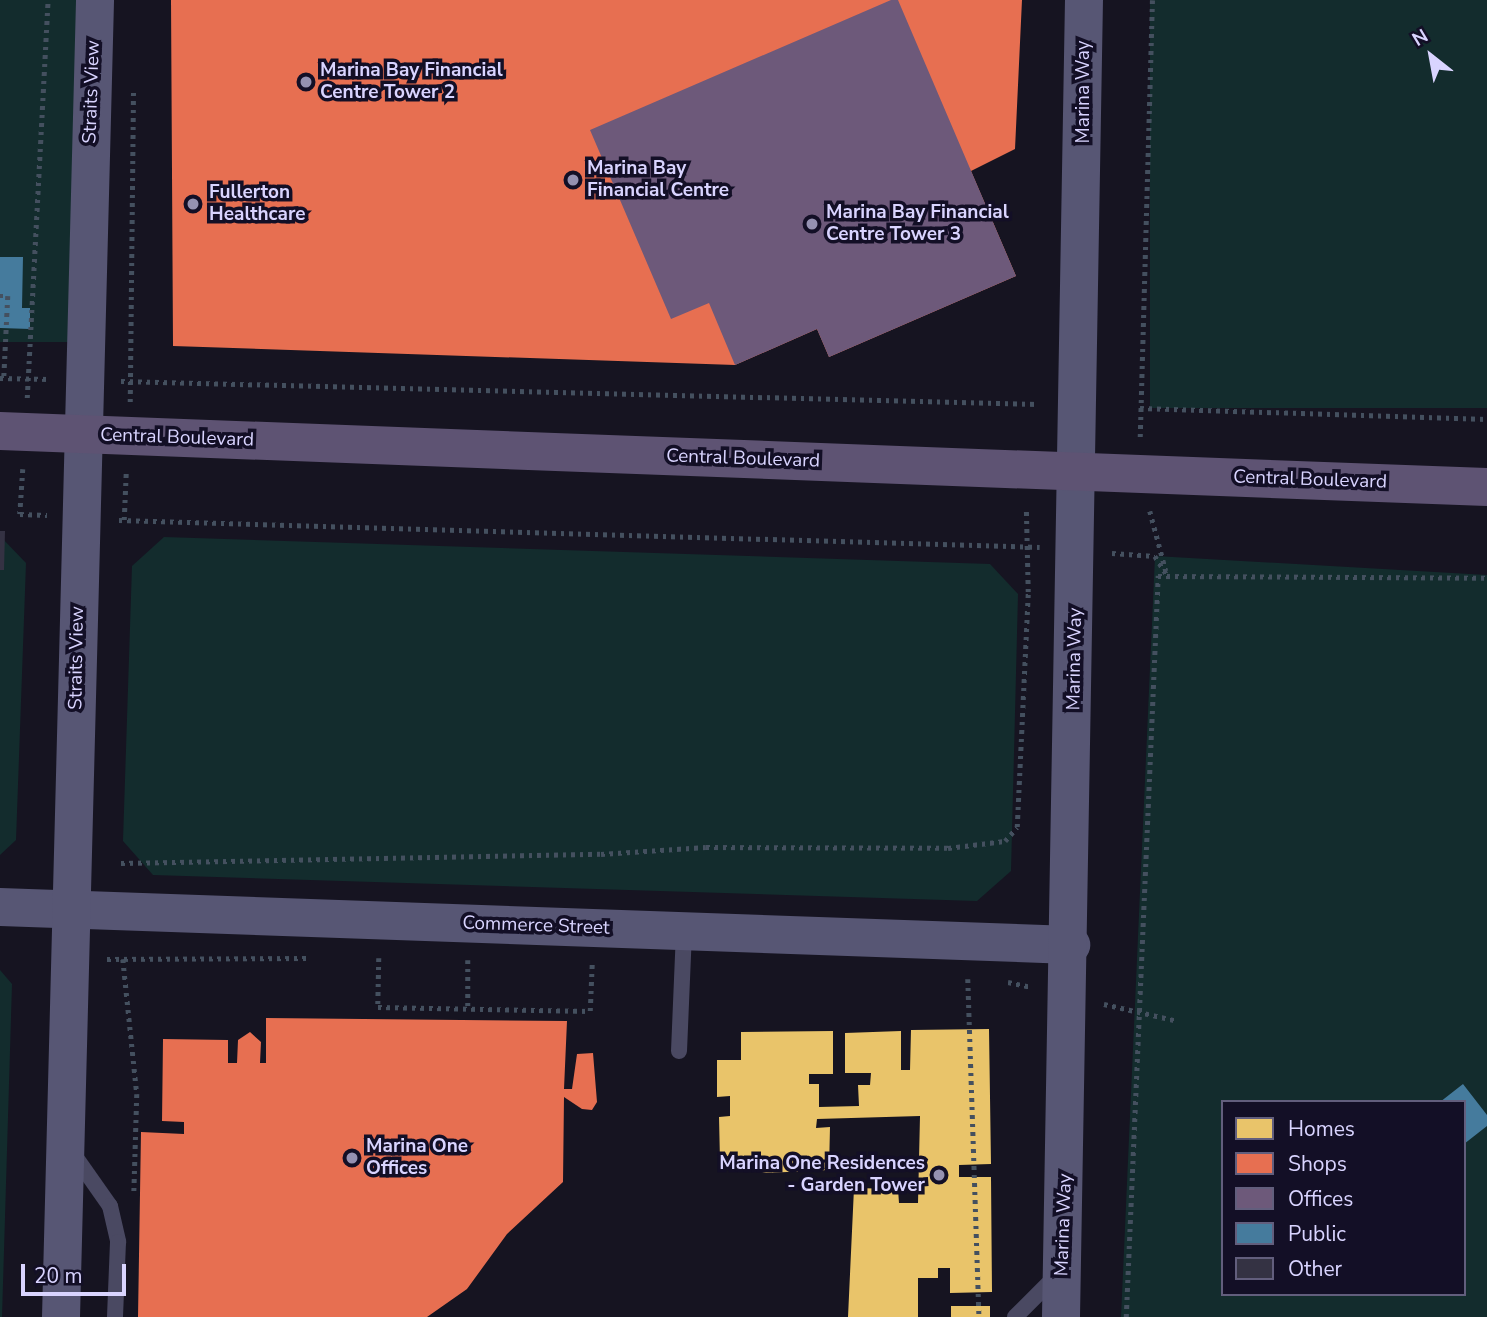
<!DOCTYPE html>
<style>
body{margin:0}
#map{position:relative;width:1487px;height:1317px;overflow:hidden;background:#161421;font-family:"Nunito Sans",sans-serif}
div>[style]{position:absolute}
.green>*{inset:0;background:#132c2d;transform-origin:0 0}
.homes>*{inset:0;background:#e9c46a;transform-origin:0 0}
.shops>*{inset:0;background:#e76f51}
.offices>*{inset:0;background:#6d597a}
.public>*{inset:0;background:#457b9d}
.building>*{inset:0;background:#343243}
.path>*{height:4.5px;margin-top:-2.25px;transform-origin:0;background:repeating-linear-gradient(90deg,#44505f 0 3.5px,transparent 0 8.5px)}
.lane>*{height:16px;margin:-8px;padding:0 8px;transform-origin:8px;border-radius:8px;background:#4a4962}
.secondary>*{height:38px;margin:-19px;padding:0 19px;transform-origin:19px;border-radius:19px;background:#575674}
.primary>*{height:38px;margin:-19px;padding:0 19px;transform-origin:19px;border-radius:19px;background:#5e5373}
.dots>*{width:19px;height:19px;translate:-50% -50%;box-sizing:border-box;border:4px solid #130f26;border-radius:50%}
span{translate:-50% -50%;white-space:nowrap;text-align:center;line-height:1.15;-webkit-text-stroke:7px #130f26;paint-order:stroke}
.poi-label{font-size:19px;color:#d9d4ff;font-weight:700}
.left{translate:0 -50%;text-align:left}
.right{translate:-100% -50%;text-align:right}
.street-label{font-size:19px;color:#d9d4ff}
.legend{position:absolute;left:1221px;top:1100px;width:245px;height:196px;box-sizing:border-box;background:#130f26;border:2px solid #625e7d;margin:0;padding:9px 12px;list-style:none;font-size:21px;color:#d9d4ff}
.legend li{display:flex;align-items:center;gap:14px;height:35px}
.legend b{width:35px;border:2px solid #625e7d}
.north{position:absolute;left:1396px;top:21px;width:70px;height:70px;-webkit-text-stroke:5px #130f26;paint-order:stroke;rotate:329deg;font-size:19px;font-weight:700;line-height:28px;text-align:center;color:#d9d4ff}
.north::after{content:'';display:block;margin:auto;width:24px;height:32px;background:#d9d4ff;clip-path:polygon(50% 0,100% 100%,50% 72%,0 100%)}
.scale{position:absolute;left:21px;top:1264px;width:105px;height:32px;box-sizing:border-box;border:4px solid #d9d4ff;border-top:0;padding-left:9px;font-size:21px;line-height:24px;white-space:nowrap;color:#d9d4ff;-webkit-text-stroke:5px #130f26;paint-order:stroke}
</style>
<div id="map">
<div class="green">
<i style="left:0;top:0;width:80px;height:342px"></i>
<i style="left:1150px;top:0;width:337px;height:408px"></i>
<i style="clip-path:polygon(0 536px,26px 563px,16px 840px,0 855px)"></i>
<i style="clip-path:polygon(164px 537px,990px 564px,1018px 594px,1011px 871px,977px 901px,153px 875px,123px 841px,132px 566px)"></i>
<i style="clip-path:polygon(evenodd,1155px 556px,1487px 575px,1487px 1317px,1121px 1317px,1155px 556px,1223px 1102px,1464px 1102px,1464px 1294px,1223px 1294px,1223px 1102px)"></i>
<i style="clip-path:polygon(0 970px,12px 984px,2px 1317px,0 1317px)"></i>
</div>
<div class="homes">
<i style="clip-path:polygon(989px 1029px,991px 1164px,959px 1165px,959px 1177px,991px 1177px,992px 1292px,950px 1293px,950px 1268px,938px 1268px,938px 1278px,918px 1278px,918px 1317px,848px 1317px,854px 1188px,898px 1189px,899px 1203px,918px 1203px,920px 1116px,817px 1119px,816px 1128px,830px 1127px,829px 1170px,766px 1173px,720px 1161px,719px 1117px,730px 1116px,730px 1096px,717px 1097px,717px 1060px,741px 1060px,741px 1032px,833px 1031px,833px 1074px,809px 1074px,809px 1084px,819px 1084px,819px 1107px,859px 1106px,858px 1085px,870px 1085px,871px 1073px,845px 1073px,845px 1033px,901px 1031px,901px 1070px,910px 1070px,911px 1030px)"></i>
<i style="left:990px;top:1306px;width:11px;height:39px;rotate:90deg"></i>
</div>
<div class="shops">
<i style="clip-path:polygon(171px 0,1022px 0,1015px 149px,971px 171px,1016px 276px,829px 357px,817px 329px,735px 365px,173px 346px)"></i>
<i style="clip-path:polygon(266px 1018px,567px 1021px,564px 1089px,572px 1089px,577px 1054px,593px 1053px,597px 1102px,592px 1110px,582px 1109px,564px 1097px,563px 1182px,507px 1234px,467px 1289px,427px 1317px,138px 1317px,141px 1132px,184px 1134px,184px 1122px,162px 1121px,163px 1039px,228px 1040px,228px 1063px,237px 1063px,238px 1040px,250px 1032px,261px 1042px,260px 1063px,266px 1063px)"></i>
</div>
<div class="offices">
<i style="clip-path:polygon(891px 0,898px 0,1016px 276px,829px 357px,817px 329px,735px 365px,709px 303px,671px 319px,590px 130px)"></i>
</div>
<div class="public">
<i style="clip-path:polygon(0 257px,23px 257px,22px 308px,30px 308px,30px 329px,0 328px)"></i>
<i style="clip-path:polygon(1463px 1084px,1487px 1115px,1487px 1126px,1464px 1144px,1464px 1102px,1440px 1102px)"></i>
</div>
<div class="building">
<i style="clip-path:polygon(0 531px,5px 531px,4px 570px,0 570px)"></i>
</div>
<div class="path">
<i style="left:0;top:296px;width:8px"></i>
<i style="left:8px;top:296px;width:82px;rotate:92.8deg"></i>
<i style="left:0;top:378px;width:49px;rotate:1.2deg"></i>
<i style="left:121px;top:381px;width:918px;rotate:1.44deg"></i>
<i style="left:27px;top:398px;width:399px;rotate:-87deg"></i>
<i style="left:130px;top:402px;width:310px;rotate:-89.4deg"></i>
<i style="left:1140px;top:408px;width:347px;rotate:1.8deg"></i>
<i style="left:1140px;top:437px;width:437px;rotate:-88.4deg"></i>
<i style="left:23px;top:469px;width:45px;rotate:93.8deg"></i>
<i style="left:20px;top:514px;width:27px;rotate:2deg"></i>
<i style="left:1150px;top:511px;width:62px;rotate:75.1deg"></i>
<i style="left:119px;top:520px;width:921px;rotate:1.68deg"></i>
<i style="left:124px;top:520px;width:47px;rotate:-87.6deg"></i>
<i style="left:1112px;top:553px;width:43px;rotate:4deg"></i>
<i style="left:1155px;top:556px;width:22px;rotate:58deg"></i>
<i style="left:121px;top:863px;width:480px;rotate:-1.1deg"></i>
<i style="left:601px;top:854px;width:105px;rotate:-3.8deg"></i>
<i style="left:706px;top:847px;width:242px;rotate:0.2deg"></i>
<i style="left:948px;top:848px;width:57px;rotate:-7deg"></i>
<i style="left:1005px;top:841px;width:18px;rotate:-49deg"></i>
<i style="left:1017px;top:827px;width:235px;rotate:-87.3deg"></i>
<i style="left:1028px;top:592px;width:85px;rotate:-91.3deg"></i>
<i style="left:379px;top:958px;width:49px;rotate:91.2deg"></i>
<i style="left:378px;top:1007px;width:212px;rotate:1.1deg"></i>
<i style="left:590px;top:1011px;width:47px;rotate:-87.6deg"></i>
<i style="left:107px;top:959px;width:204px;rotate:-0.3deg"></i>
<i style="left:123px;top:959px;width:136px;rotate:84.1deg"></i>
<i style="left:137px;top:1094px;width:101px;rotate:91.7deg"></i>
<i style="left:468px;top:960px;width:48px;rotate:90deg"></i>
<i style="left:968px;top:979px;width:338px;rotate:88.1deg"></i>
<i style="left:1008px;top:982px;width:24px;rotate:12deg"></i>
<i style="left:1104px;top:1004px;width:72px;rotate:12.9deg"></i>
<i style="left:1126px;top:1317px;width:742px;rotate:-87.53deg"></i>
<i style="left:1158px;top:576px;width:329px;rotate:0.3deg"></i>
</div>
<div class="lane">
<i style="left:679px;top:1051px;width:119px;rotate:-87.6deg"></i>
<i style="left:72px;top:1152px;width:66px;rotate:54.9deg"></i>
<i style="left:110px;top:1206px;width:37px;rotate:77deg"></i>
<i style="left:118px;top:1242px;width:75px;rotate:92.3deg"></i>
<i style="left:1015px;top:1317px;width:59px;rotate:-45deg"></i>
</div>
<div class="secondary">
<i style="left:0;top:907px;width:1072px;rotate:2.03deg"></i>
<i style="left:61px;top:1317px;width:1317px;rotate:-88.52deg"></i>
<i style="left:1061px;top:1317px;width:1317px;rotate:-89deg"></i>
</div>
<div class="primary">
<i style="left:0;top:431px;width:1488px;rotate:2.16deg"></i>
</div>
<div class="dots">
<i style="left:306px;top:82px;background:#9591b1"></i>
<i style="left:573px;top:180px;background:#9591b1"></i>
<i style="left:193px;top:204px;background:#9591b1"></i>
<i style="left:812px;top:224px;background:#9591b1"></i>
<i style="left:352px;top:1158px;background:#9591b1"></i>
<i style="left:939px;top:1175px;background:#9591b1"></i>
</div>
<div class="poi-label">
<span class="left" style="left:320px;top:82px">Marina Bay Financial<br>Centre Tower 2</span>
<span class="left" style="left:587px;top:180px">Marina Bay<br>Financial Centre</span>
<span class="left" style="left:209px;top:204px">Fullerton<br>Healthcare</span>
<span class="left" style="left:826px;top:224px">Marina Bay Financial<br>Centre Tower 3</span>
<span class="left" style="left:366px;top:1158px">Marina One<br>Offices</span>
<span class="right" style="left:925px;top:1175px">Marina One Residences<br>- Garden Tower</span>
</div>
<div class="street-label">
<span style="left:92px;top:92px;rotate:-88deg">Straits View</span>
<span style="left:1084px;top:92px;rotate:-90deg">Marina Way</span>
<span style="left:177px;top:438px;rotate:2deg">Central Boulevard</span>
<span style="left:743px;top:459px;rotate:2deg">Central Boulevard</span>
<span style="left:1310px;top:480px;rotate:2deg">Central Boulevard</span>
<span style="left:77px;top:658px;rotate:-89deg">Straits View</span>
<span style="left:1075px;top:659px;rotate:-89deg">Marina Way</span>
<span style="left:536px;top:926px;rotate:2deg">Commerce Street</span>
<span style="left:1064px;top:1225px;rotate:-88deg">Marina Way</span>
</div>
<ul class="legend">
<li><b style="height:19px;background:#e9c46a"></b>Homes</li>
<li><b style="height:19px;background:#e76f51"></b>Shops</li>
<li><b style="height:19px;background:#6d597a"></b>Offices</li>
<li><b style="height:19px;background:#457b9d"></b>Public</li>
<li><b style="height:19px;background:#343243"></b>Other</li>
</ul>
<div class="north">N</div>
<div class="scale">20 m</div>
</div>
